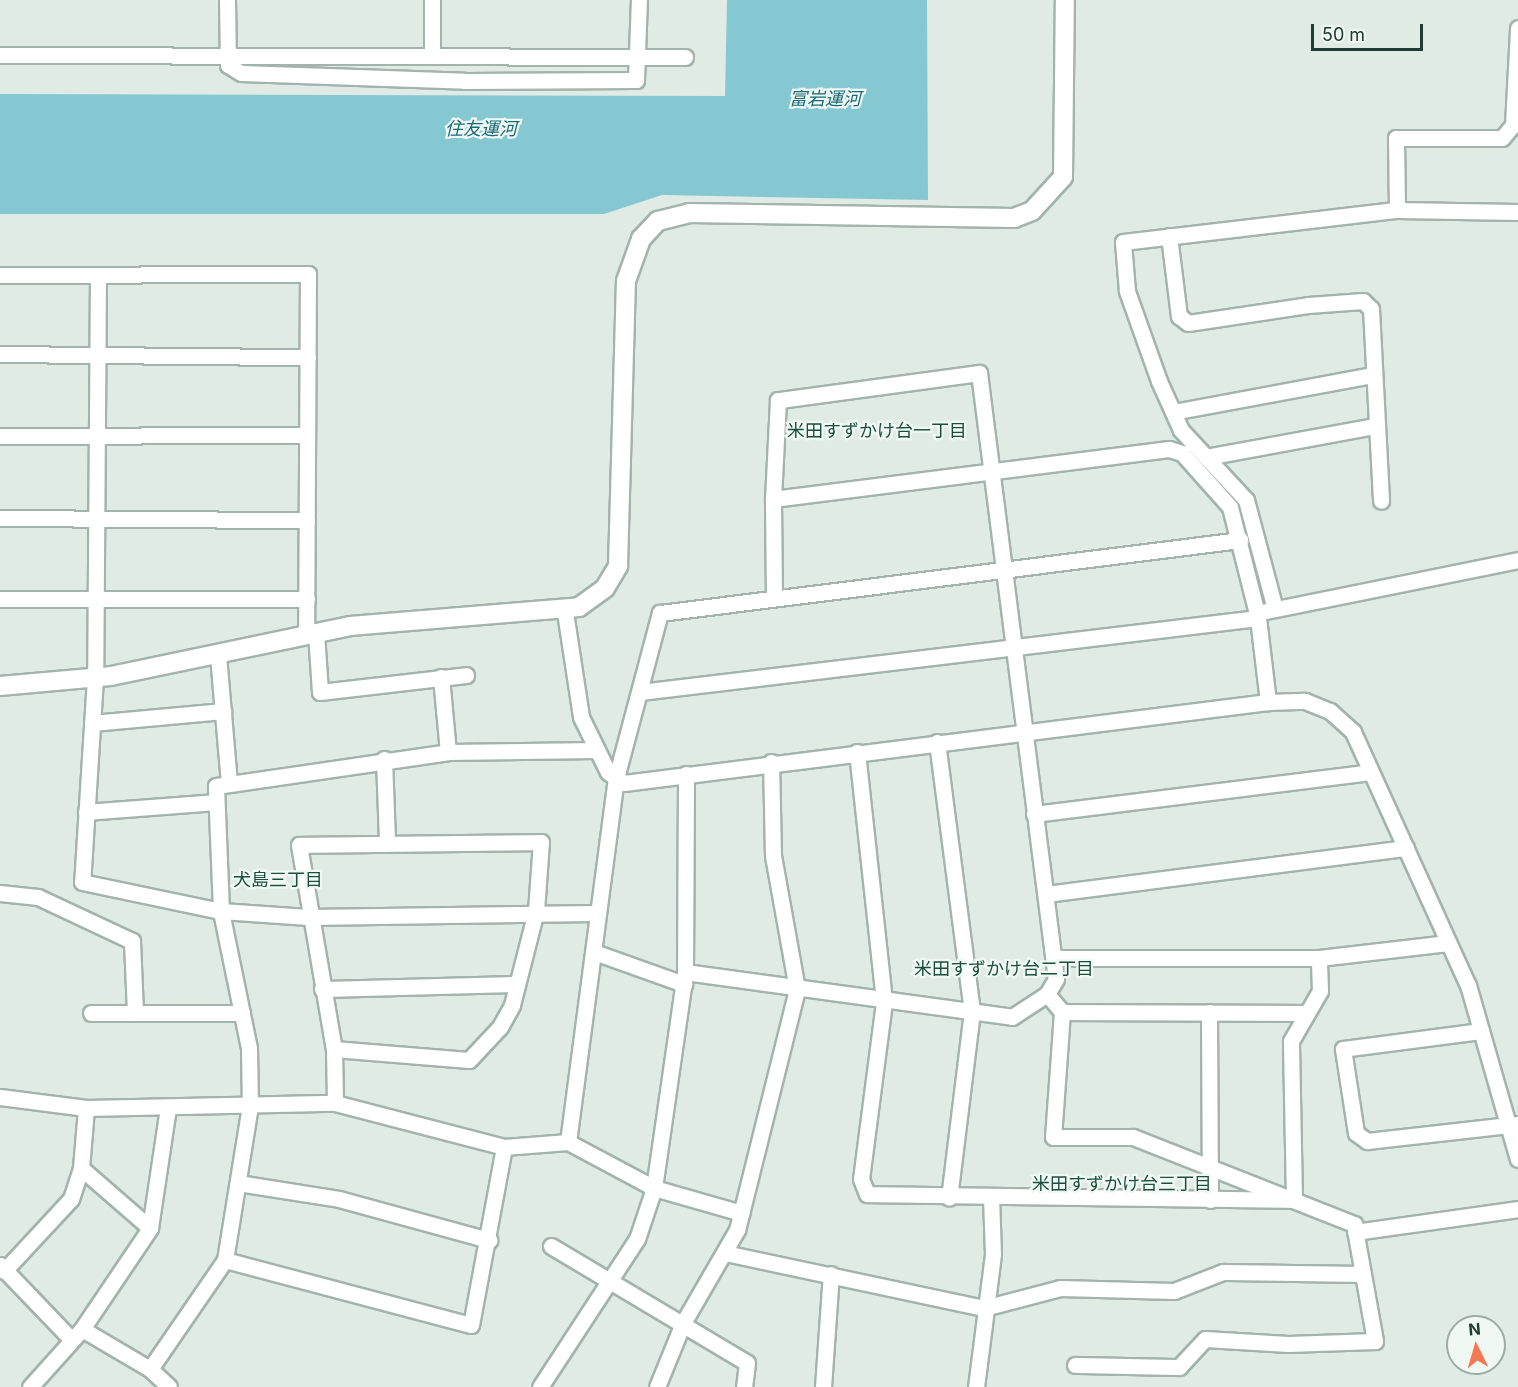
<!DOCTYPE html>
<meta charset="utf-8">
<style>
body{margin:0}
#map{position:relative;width:1518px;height:1387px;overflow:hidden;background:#e0ebe6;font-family:Inter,"Noto Sans JP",sans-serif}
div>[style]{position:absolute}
.water>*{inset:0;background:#86c8d2}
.roads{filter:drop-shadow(2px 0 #a3b3ad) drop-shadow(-2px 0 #a3b3ad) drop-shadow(0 2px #a3b3ad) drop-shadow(0 -2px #a3b3ad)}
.street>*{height:15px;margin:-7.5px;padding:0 7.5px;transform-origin:7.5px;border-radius:7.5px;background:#fff}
.secondary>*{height:18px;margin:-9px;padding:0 9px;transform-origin:9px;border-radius:9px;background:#fff}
span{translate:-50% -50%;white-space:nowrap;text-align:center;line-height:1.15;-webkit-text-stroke:4.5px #f0f8f4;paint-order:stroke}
.water-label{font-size:18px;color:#196b78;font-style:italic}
.neighbourhood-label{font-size:18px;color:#1c4e40}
.north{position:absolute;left:1446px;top:1315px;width:60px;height:60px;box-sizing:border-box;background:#f0f8f4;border:2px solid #9daca7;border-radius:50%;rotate:355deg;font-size:16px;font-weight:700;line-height:24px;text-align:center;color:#203b33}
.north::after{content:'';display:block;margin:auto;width:21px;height:27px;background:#f57854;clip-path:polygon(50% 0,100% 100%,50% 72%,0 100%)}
.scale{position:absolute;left:1311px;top:24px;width:112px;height:27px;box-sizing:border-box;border:3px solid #203b33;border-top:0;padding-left:8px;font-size:18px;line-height:21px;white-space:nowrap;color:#203b33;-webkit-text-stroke:4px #f0f8f4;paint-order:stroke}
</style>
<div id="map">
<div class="water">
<i style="clip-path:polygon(727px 0,927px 0,928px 200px,662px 195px,604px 214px,0 214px,0 94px,725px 96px)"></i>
</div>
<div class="roads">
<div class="street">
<i style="left:227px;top:0;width:65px;rotate:89.1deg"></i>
<i style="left:228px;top:65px;width:15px;rotate:32deg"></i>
<i style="left:241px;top:73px;width:224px;rotate:2deg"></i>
<i style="left:465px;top:81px;width:171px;rotate:-0.3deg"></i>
<i style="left:636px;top:80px;width:80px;rotate:-87.9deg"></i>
<i style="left:0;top:55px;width:685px;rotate:0.17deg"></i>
<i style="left:432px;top:55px;width:55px;rotate:-90deg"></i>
<i style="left:1397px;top:210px;width:72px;rotate:-90.8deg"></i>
<i style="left:1396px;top:138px;width:106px"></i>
<i style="left:1502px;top:138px;width:17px;rotate:-50deg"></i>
<i style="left:1513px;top:125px;width:97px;rotate:-87deg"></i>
<i style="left:1169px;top:236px;width:81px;rotate:82.9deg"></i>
<i style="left:1179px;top:316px;width:11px;rotate:38deg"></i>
<i style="left:1188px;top:323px;width:121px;rotate:-8.5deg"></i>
<i style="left:1308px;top:305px;width:55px;rotate:-4.2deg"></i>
<i style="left:1363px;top:301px;width:11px;rotate:45deg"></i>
<i style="left:1371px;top:309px;width:192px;rotate:87deg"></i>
<i style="left:0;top:275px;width:308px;rotate:-0.2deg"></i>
<i style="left:308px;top:274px;width:361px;rotate:90.3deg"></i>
<i style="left:98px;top:275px;width:403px;rotate:90.4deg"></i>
<i style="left:95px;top:678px;width:204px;rotate:93.6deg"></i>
<i style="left:82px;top:882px;width:142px;rotate:11.8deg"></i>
<i style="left:221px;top:911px;width:87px;rotate:3.9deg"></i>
<i style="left:308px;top:917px;width:286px;rotate:-0.8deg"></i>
<i style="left:0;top:354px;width:308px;rotate:0.6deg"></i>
<i style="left:1173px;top:412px;width:202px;rotate:-10.5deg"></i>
<i style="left:0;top:436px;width:307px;rotate:-0.2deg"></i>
<i style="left:1206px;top:457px;width:172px;rotate:-10.4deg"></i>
<i style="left:0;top:518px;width:307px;rotate:0.4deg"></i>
<i style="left:774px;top:598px;width:99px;rotate:-90.6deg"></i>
<i style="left:773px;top:499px;width:399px;rotate:-7.2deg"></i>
<i style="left:1169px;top:449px;width:14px;rotate:17deg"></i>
<i style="left:1182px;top:453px;width:72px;rotate:48.4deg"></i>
<i style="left:1230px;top:507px;width:114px;rotate:75.8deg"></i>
<i style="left:1258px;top:618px;width:85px;rotate:83.2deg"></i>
<i style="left:0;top:599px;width:307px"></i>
<i style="left:1275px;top:609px;width:113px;rotate:-104.9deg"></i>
<i style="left:1246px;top:500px;width:96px;rotate:-132.9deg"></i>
<i style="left:1181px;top:430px;width:54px;rotate:-114.2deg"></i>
<i style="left:1159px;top:381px;width:96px;rotate:-109.6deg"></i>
<i style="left:1127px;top:291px;width:49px;rotate:-94.7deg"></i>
<i style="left:1123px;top:242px;width:276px;rotate:-6.7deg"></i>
<i style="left:1397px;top:210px;width:121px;rotate:0.9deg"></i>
<i style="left:1266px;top:611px;width:257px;rotate:-11.4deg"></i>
<i style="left:565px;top:612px;width:106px;rotate:81.3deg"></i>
<i style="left:581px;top:717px;width:61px;rotate:63.9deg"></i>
<i style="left:608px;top:772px;width:19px;rotate:35deg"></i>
<i style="left:624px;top:783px;width:649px;rotate:-7.17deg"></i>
<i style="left:1268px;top:702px;width:37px;rotate:-2deg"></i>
<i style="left:1305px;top:701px;width:27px;rotate:22deg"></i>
<i style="left:1330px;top:711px;width:31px;rotate:42deg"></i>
<i style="left:1353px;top:732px;width:278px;rotate:65.6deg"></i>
<i style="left:1468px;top:985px;width:181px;rotate:74deg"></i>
<i style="left:316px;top:633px;width:59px;rotate:86.1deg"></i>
<i style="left:320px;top:692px;width:147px;rotate:-6.6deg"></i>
<i style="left:218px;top:655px;width:128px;rotate:85.1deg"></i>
<i style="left:441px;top:677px;width:75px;rotate:84.7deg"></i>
<i style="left:640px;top:692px;width:622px;rotate:-6.83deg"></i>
<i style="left:92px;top:723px;width:132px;rotate:-5.2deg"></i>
<i style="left:937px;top:742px;width:271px;rotate:82.6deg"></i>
<i style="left:972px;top:1011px;width:188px;rotate:97deg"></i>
<i style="left:857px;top:752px;width:251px;rotate:83.8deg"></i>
<i style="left:884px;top:1002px;width:178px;rotate:97.4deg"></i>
<i style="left:861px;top:1179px;width:16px;rotate:68deg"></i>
<i style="left:867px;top:1194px;width:427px;rotate:0.8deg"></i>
<i style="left:1294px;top:1200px;width:159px;rotate:-91.1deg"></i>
<i style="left:1291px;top:1041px;width:58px;rotate:-59.9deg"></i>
<i style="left:1320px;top:991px;width:33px;rotate:-92deg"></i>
<i style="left:384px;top:759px;width:81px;rotate:87.9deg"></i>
<i style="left:86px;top:812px;width:130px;rotate:-4.4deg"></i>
<i style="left:1034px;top:814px;width:339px;rotate:-7.1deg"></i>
<i style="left:0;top:893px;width:38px;rotate:6deg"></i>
<i style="left:38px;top:897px;width:104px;rotate:25.1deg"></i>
<i style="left:132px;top:941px;width:72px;rotate:87.6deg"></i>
<i style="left:1046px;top:894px;width:363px;rotate:-7.3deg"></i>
<i style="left:594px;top:952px;width:96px;rotate:19.6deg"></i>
<i style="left:1055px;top:958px;width:264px"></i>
<i style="left:1319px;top:958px;width:130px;rotate:-6.6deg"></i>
<i style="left:685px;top:972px;width:330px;rotate:7.8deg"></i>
<i style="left:1012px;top:1017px;width:42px;rotate:-33.3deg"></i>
<i style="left:1047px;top:994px;width:17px;rotate:-59deg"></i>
<i style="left:1056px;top:979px;width:611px;rotate:-97.24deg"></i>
<i style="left:979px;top:373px;width:203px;rotate:172.3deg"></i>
<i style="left:778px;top:400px;width:99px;rotate:92.9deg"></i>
<i style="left:322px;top:989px;width:195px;rotate:-1.5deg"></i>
<i style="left:1047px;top:994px;width:23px;rotate:50deg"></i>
<i style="left:1062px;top:1012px;width:245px;rotate:0.2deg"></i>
<i style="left:1062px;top:1012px;width:125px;rotate:94.1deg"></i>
<i style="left:1053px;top:1137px;width:80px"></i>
<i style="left:1133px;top:1137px;width:238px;rotate:21.5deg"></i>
<i style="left:1354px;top:1224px;width:119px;rotate:79.8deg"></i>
<i style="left:1375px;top:1341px;width:87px;rotate:178deg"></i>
<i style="left:1288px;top:1344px;width:83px;rotate:-176.6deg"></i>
<i style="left:1205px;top:1339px;width:38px;rotate:133deg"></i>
<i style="left:1179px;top:1367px;width:104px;rotate:-178.9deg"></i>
<i style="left:1209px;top:1012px;width:188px;rotate:89.7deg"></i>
<i style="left:91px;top:1013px;width:151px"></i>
<i style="left:1481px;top:1031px;width:139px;rotate:172.6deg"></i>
<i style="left:1343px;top:1049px;width:85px;rotate:81.2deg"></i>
<i style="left:1356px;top:1133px;width:14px;rotate:36deg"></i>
<i style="left:1367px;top:1141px;width:152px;rotate:-6.4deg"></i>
<i style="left:334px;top:1049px;width:135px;rotate:4.7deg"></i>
<i style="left:469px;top:1060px;width:45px;rotate:-46.8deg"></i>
<i style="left:500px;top:1027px;width:25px;rotate:-61deg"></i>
<i style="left:512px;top:1005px;width:97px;rotate:-75.7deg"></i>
<i style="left:536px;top:911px;width:69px;rotate:-85.9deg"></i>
<i style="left:541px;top:842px;width:242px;rotate:179.3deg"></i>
<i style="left:299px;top:845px;width:207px;rotate:80.3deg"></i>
<i style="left:334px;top:1049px;width:54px;rotate:88.9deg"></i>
<i style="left:0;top:1097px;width:87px;rotate:7.3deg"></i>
<i style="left:86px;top:1108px;width:249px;rotate:-1.2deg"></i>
<i style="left:335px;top:1103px;width:175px;rotate:14.6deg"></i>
<i style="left:504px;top:1147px;width:64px;rotate:-4.5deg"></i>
<i style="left:568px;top:1142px;width:98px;rotate:28.1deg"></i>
<i style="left:654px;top:1188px;width:91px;rotate:15.9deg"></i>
<i style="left:568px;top:1142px;width:367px;rotate:-82.5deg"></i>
<i style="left:616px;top:778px;width:171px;rotate:-75.1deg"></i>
<i style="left:660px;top:613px;width:585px;rotate:-7.17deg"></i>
<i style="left:81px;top:1168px;width:91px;rotate:41deg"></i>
<i style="left:238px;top:1183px;width:102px;rotate:9deg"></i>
<i style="left:339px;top:1199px;width:156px;rotate:15.3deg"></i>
<i style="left:1355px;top:1232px;width:165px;rotate:-8deg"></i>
<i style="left:551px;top:1246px;width:228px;rotate:30.8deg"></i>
<i style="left:747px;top:1363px;width:24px;rotate:97deg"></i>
<i style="left:725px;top:1253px;width:265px;rotate:12deg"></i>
<i style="left:984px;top:1308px;width:79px;rotate:-14.7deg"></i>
<i style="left:1060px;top:1288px;width:114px;rotate:1.5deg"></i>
<i style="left:1174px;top:1291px;width:53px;rotate:-21.2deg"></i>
<i style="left:1223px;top:1272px;width:140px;rotate:0.8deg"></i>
<i style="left:225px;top:1260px;width:254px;rotate:14.8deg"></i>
<i style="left:471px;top:1325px;width:181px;rotate:-79.5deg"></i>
<i style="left:0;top:1265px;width:103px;rotate:46.2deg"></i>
<i style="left:4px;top:1271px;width:98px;rotate:-47.1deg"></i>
<i style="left:71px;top:1199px;width:33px;rotate:-72deg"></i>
<i style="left:81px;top:1168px;width:60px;rotate:-85.2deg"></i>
<i style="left:82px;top:1329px;width:122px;rotate:-56deg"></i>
<i style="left:150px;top:1228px;width:122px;rotate:-81.5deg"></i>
<i style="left:150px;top:1369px;width:26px;rotate:43deg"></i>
<i style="left:30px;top:1387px;width:78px;rotate:-48.1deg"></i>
<i style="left:82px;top:1329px;width:79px;rotate:30.5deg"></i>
<i style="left:150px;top:1369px;width:132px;rotate:-55.5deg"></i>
<i style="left:225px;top:1260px;width:156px;rotate:-80.8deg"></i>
<i style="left:250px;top:1106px;width:58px;rotate:-91deg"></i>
<i style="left:249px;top:1048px;width:140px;rotate:-101.6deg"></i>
<i style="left:221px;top:911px;width:125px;rotate:-92.3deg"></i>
<i style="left:216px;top:786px;width:234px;rotate:-8.3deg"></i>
<i style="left:448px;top:752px;width:149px;rotate:-0.8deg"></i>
<i style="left:540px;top:1387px;width:177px;rotate:-56.8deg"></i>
<i style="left:637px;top:1239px;width:54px;rotate:-71.6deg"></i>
<i style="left:654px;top:1188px;width:218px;rotate:-81.8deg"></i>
<i style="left:685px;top:972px;width:198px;rotate:-89.7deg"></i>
<i style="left:657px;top:1387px;width:69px;rotate:-67.9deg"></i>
<i style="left:683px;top:1323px;width:108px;rotate:-59.9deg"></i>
<i style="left:737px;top:1230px;width:248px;rotate:-76deg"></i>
<i style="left:797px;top:989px;width:136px;rotate:-100.2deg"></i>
<i style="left:773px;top:855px;width:93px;rotate:-91.2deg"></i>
<i style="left:823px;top:1387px;width:113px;rotate:-86deg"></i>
<i style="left:976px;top:1387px;width:134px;rotate:-82.7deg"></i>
<i style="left:993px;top:1254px;width:56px;rotate:-92deg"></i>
</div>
<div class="secondary">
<i style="left:0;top:686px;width:111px;rotate:-5.1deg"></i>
<i style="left:111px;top:676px;width:244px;rotate:-11.8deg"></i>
<i style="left:350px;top:626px;width:230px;rotate:-4.7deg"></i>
<i style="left:579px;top:607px;width:32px;rotate:-36deg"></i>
<i style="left:605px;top:588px;width:26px;rotate:-59deg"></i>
<i style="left:618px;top:566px;width:285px;rotate:-88.4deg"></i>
<i style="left:626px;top:281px;width:45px;rotate:-70.3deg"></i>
<i style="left:641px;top:239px;width:25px;rotate:-47deg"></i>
<i style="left:658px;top:221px;width:32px;rotate:-14deg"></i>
<i style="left:689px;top:213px;width:325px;rotate:0.9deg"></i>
<i style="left:1014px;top:218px;width:19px;rotate:-21deg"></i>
<i style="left:1032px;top:211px;width:46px;rotate:-47.6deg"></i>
<i style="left:1063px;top:177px;width:177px;rotate:-89.4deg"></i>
</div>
</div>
<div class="water-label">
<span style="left:825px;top:99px">富岩運河</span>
<span style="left:481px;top:129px">住友運河</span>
</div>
<div class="neighbourhood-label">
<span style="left:877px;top:431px">米田すずかけ台一丁目</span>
<span style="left:278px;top:880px">犬島三丁目</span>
<span style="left:1004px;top:969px">米田すずかけ台二丁目</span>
<span style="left:1122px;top:1184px">米田すずかけ台三丁目</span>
</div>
<div class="north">N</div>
<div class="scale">50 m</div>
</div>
